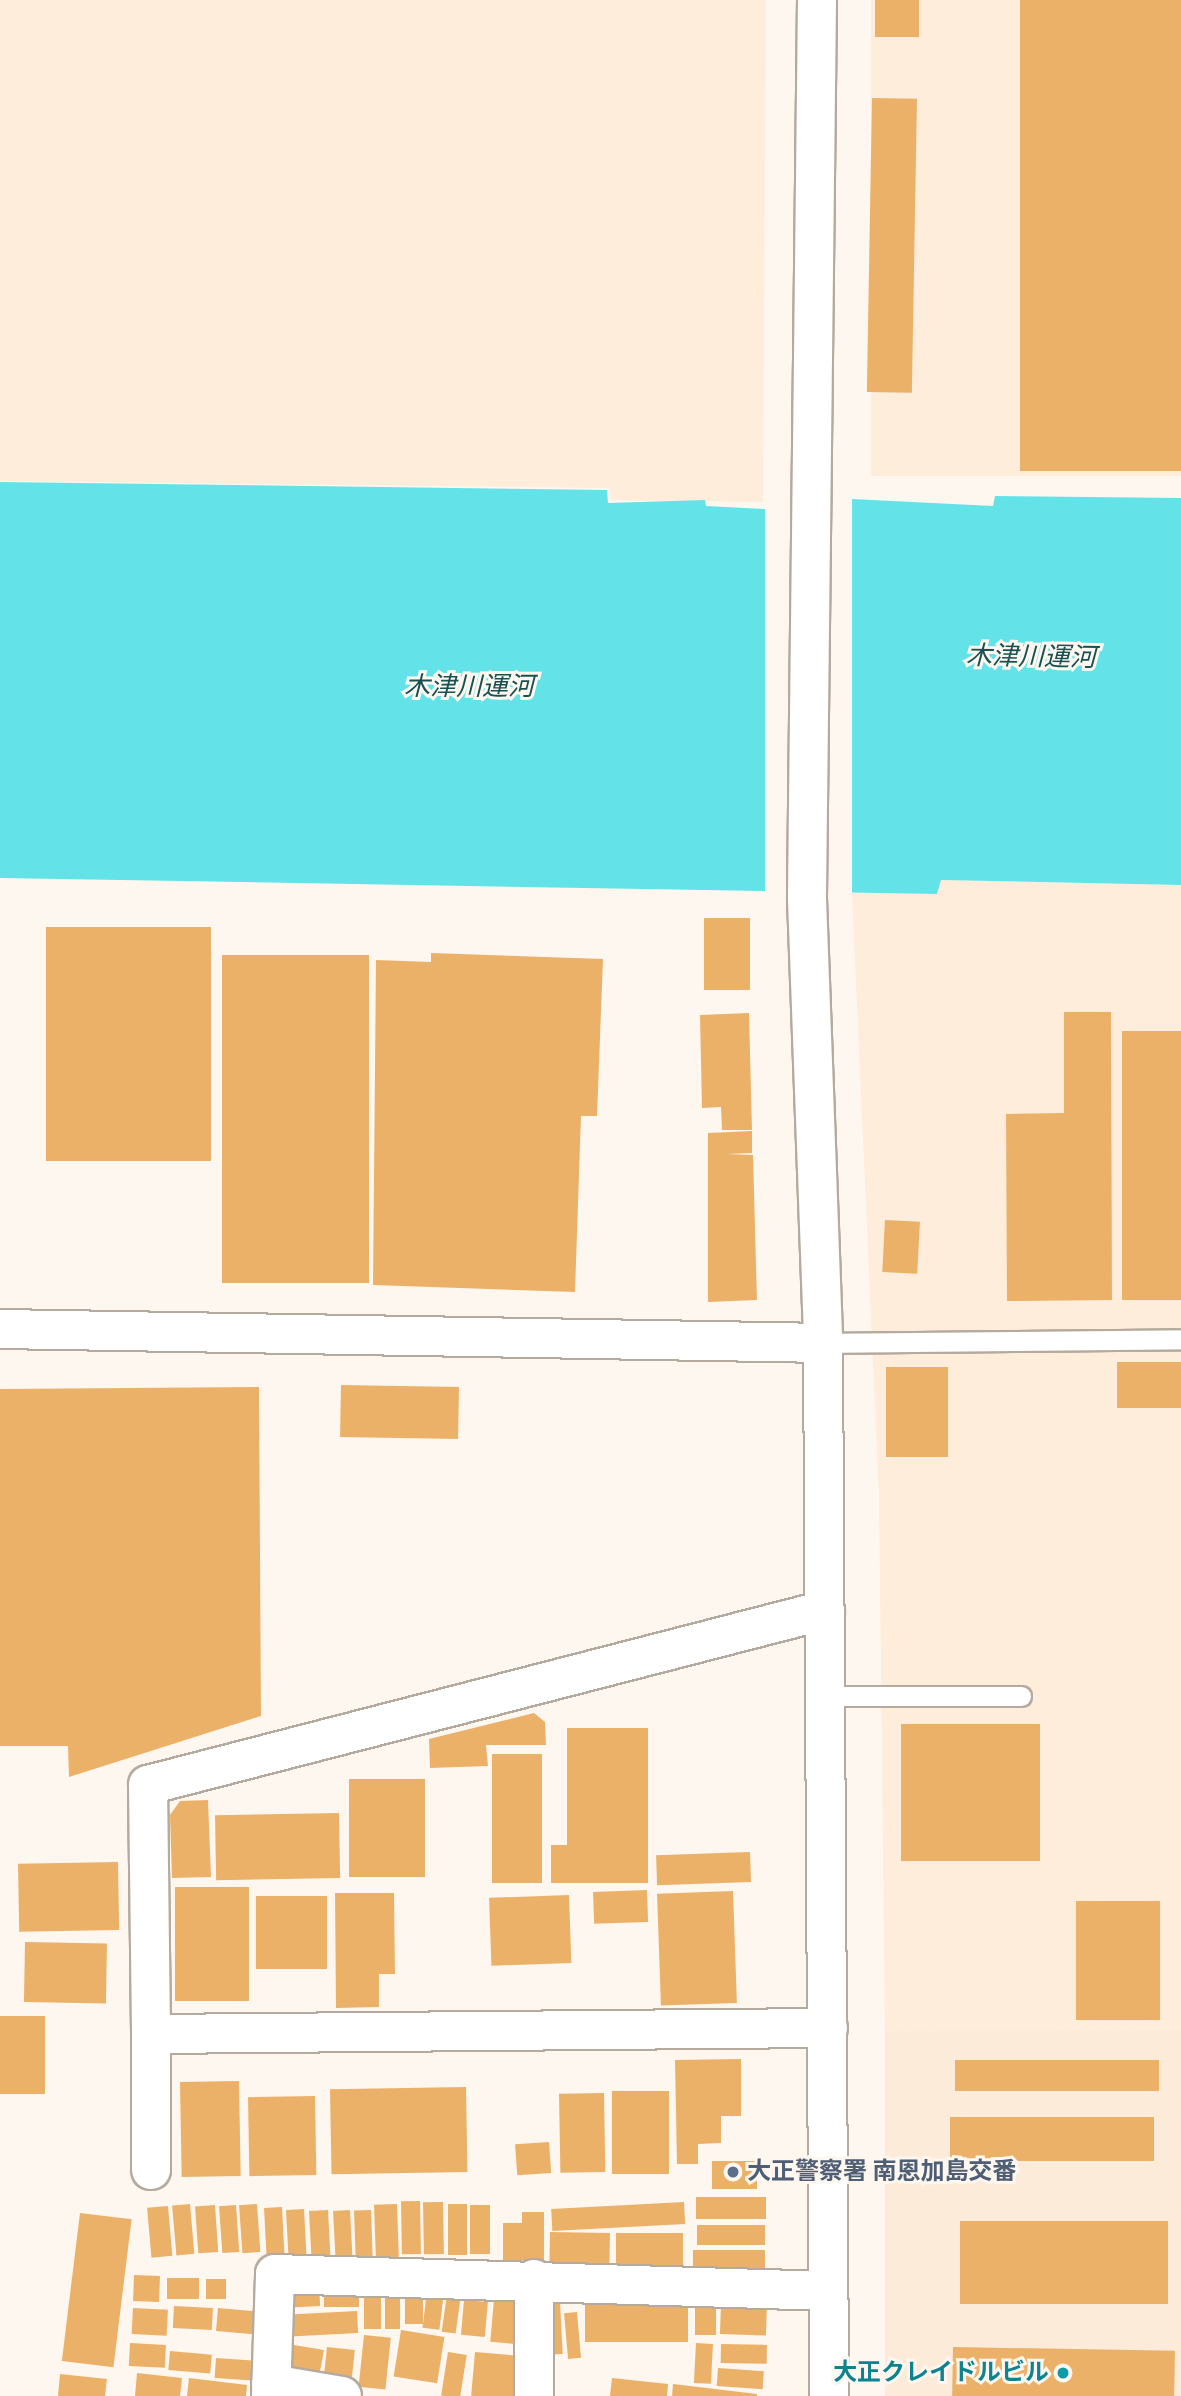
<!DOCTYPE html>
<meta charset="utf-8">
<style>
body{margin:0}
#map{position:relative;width:1181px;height:2396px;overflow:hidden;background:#fef7ef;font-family:"Roboto Condensed","Noto Sans JP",sans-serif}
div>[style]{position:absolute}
.commercial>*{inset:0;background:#fcebd9;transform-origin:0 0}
.built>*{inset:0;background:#feedda;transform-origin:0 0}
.water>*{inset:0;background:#63e3e8}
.pier>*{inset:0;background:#fef7ef;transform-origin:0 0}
.building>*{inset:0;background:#ecb169;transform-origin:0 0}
.roads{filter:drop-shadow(2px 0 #b5aa9e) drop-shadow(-2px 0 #b5aa9e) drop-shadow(0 2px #b5aa9e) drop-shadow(0 -2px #b5aa9e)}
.lane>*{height:19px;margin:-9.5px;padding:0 9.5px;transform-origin:9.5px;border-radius:9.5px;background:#fff}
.street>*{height:38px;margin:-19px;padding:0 19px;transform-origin:19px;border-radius:19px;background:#fff}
.secondary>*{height:38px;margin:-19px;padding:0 19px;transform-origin:19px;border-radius:19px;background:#fff}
.dots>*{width:19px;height:19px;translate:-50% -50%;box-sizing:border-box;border:4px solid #fef7ef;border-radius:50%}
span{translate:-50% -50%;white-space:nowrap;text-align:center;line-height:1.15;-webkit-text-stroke:6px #fef7ef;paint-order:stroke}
.service-label{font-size:24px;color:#4e5e75;font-weight:700}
.left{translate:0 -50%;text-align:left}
.culture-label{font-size:24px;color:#0d838f;font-weight:700}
.right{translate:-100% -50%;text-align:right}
.water-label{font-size:26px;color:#195153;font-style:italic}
</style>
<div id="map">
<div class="commercial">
<i style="left:1181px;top:2030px;width:366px;height:296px;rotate:90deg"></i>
</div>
<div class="built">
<i style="clip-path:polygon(0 0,766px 0,763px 502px,611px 500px,609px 488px,0 481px)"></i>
<i style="left:871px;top:0;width:310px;height:476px"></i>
<i style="clip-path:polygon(941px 880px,1181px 885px,1181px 2030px,885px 2031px,879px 1495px,852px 893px,937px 894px)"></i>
</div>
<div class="water">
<i style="clip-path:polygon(0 482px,607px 490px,608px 503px,705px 500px,706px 506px,765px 509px,852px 499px,993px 506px,995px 496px,1181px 498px,1181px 885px,941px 880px,937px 894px,0 878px)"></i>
</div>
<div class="pier">
<i style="left:852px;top:496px;width:400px;height:87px;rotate:90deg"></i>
</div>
<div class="building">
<i style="left:875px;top:0;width:44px;height:37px"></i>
<i style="left:1020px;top:0;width:161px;height:471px"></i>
<i style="left:872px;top:98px;width:45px;height:294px;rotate:1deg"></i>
<i style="left:704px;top:918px;width:46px;height:72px"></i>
<i style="left:211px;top:927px;width:234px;height:165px;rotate:90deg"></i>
<i style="clip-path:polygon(431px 953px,603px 959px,597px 1116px,581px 1116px,575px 1292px,373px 1285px,376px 960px,431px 962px)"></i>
<i style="left:369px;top:955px;width:328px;height:147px;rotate:90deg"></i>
<i style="clip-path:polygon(1064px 1012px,1111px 1012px,1112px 1300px,1007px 1301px,1006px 1114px,1064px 1113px)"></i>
<i style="clip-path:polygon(749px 1013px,752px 1130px,722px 1130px,721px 1107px,702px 1108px,700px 1015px)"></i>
<i style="left:1122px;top:1031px;width:59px;height:269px"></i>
<i style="clip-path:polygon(752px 1131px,752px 1153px,727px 1154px,753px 1155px,757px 1300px,708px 1302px,708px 1133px)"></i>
<i style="left:885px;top:1220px;width:35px;height:52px;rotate:3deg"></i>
<i style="left:1181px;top:1362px;width:46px;height:64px;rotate:90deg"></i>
<i style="left:886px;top:1367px;width:62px;height:90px"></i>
<i style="left:341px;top:1385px;width:118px;height:52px;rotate:1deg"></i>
<i style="clip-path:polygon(259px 1387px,261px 1716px,69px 1777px,68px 1746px,0 1746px,0 1389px)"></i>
<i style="clip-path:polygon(534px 1713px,545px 1722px,546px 1745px,486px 1745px,488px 1766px,430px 1768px,429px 1739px)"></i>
<i style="left:1040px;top:1724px;width:137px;height:139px;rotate:90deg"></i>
<i style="clip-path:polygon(567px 1728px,648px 1728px,648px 1883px,551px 1883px,551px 1845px,567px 1845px)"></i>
<i style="left:492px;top:1754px;width:50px;height:129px"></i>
<i style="left:349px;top:1779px;width:76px;height:98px"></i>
<i style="clip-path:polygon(208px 1800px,211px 1877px,172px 1878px,170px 1815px,180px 1801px)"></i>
<i style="left:339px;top:1813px;width:65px;height:124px;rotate:89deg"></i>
<i style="left:750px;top:1852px;width:30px;height:94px;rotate:88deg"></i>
<i style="left:118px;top:1862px;width:68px;height:100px;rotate:89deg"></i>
<i style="left:249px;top:1887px;width:114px;height:74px;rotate:90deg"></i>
<i style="left:647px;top:1890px;width:32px;height:54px;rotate:88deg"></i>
<i style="left:733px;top:1891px;width:112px;height:76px;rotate:88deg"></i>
<i style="clip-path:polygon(335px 1893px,394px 1893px,395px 1974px,379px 1974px,379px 2007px,336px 2008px)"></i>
<i style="left:569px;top:1895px;width:68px;height:80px;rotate:88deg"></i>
<i style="left:256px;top:1896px;width:71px;height:73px"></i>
<i style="left:1160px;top:1901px;width:119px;height:84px;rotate:90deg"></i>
<i style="left:25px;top:1942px;width:82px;height:60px;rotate:1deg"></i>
<i style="left:0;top:2016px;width:45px;height:78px"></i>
<i style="clip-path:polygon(741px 2059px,741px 2116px,721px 2116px,721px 2143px,698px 2144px,698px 2164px,677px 2164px,675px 2060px)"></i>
<i style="left:955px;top:2060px;width:204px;height:31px"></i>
<i style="left:239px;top:2081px;width:95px;height:59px;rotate:89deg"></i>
<i style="left:466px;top:2087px;width:85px;height:136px;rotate:89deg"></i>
<i style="left:612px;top:2091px;width:57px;height:83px"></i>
<i style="left:604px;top:2093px;width:79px;height:45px;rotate:89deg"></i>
<i style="left:315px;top:2096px;width:79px;height:67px;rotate:89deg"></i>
<i style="left:950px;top:2117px;width:204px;height:44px"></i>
<i style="left:549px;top:2142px;width:31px;height:34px;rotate:86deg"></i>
<i style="left:757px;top:2161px;width:28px;height:45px;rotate:90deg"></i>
<i style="left:696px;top:2197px;width:70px;height:22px"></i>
<i style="left:420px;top:2201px;width:53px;height:19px;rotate:89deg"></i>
<i style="left:443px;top:2202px;width:52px;height:20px;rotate:89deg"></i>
<i style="left:684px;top:2202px;width:22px;height:133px;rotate:87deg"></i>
<i style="left:190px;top:2204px;width:50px;height:18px;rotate:85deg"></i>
<i style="left:257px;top:2204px;width:48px;height:18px;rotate:86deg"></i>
<i style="left:397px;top:2204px;width:59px;height:23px;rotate:88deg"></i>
<i style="left:448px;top:2204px;width:19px;height:51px"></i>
<i style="left:215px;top:2205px;width:47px;height:20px;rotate:86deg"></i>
<i style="left:236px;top:2205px;width:47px;height:17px;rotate:86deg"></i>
<i style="left:470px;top:2205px;width:20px;height:49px"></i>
<i style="left:168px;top:2206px;width:50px;height:21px;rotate:85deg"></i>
<i style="left:282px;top:2207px;width:54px;height:18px;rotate:87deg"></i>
<i style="left:304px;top:2209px;width:52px;height:18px;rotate:87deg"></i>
<i style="left:328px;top:2210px;width:50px;height:19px;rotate:87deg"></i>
<i style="left:350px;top:2210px;width:50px;height:17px;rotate:87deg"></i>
<i style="left:371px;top:2210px;width:52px;height:17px;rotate:88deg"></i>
<i style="clip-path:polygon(522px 2212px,544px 2212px,544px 2260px,503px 2260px,503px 2223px,522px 2223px)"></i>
<i style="left:80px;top:2213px;width:52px;height:149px;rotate:7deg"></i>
<i style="left:1168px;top:2221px;width:83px;height:208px;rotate:90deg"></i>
<i style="left:697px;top:2225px;width:68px;height:20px"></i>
<i style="left:550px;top:2232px;width:60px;height:33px;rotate:1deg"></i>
<i style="left:683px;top:2233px;width:36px;height:67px;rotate:90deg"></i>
<i style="left:693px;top:2250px;width:72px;height:23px"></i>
<i style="left:134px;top:2275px;width:26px;height:26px;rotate:2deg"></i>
<i style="left:167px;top:2278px;width:32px;height:21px"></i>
<i style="left:206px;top:2279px;width:20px;height:20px"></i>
<i style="left:319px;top:2284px;width:22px;height:34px;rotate:87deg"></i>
<i style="left:324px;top:2285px;width:35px;height:22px"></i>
<i style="left:364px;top:2289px;width:17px;height:40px"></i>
<i style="left:405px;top:2289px;width:18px;height:35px"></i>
<i style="left:385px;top:2290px;width:15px;height:39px"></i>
<i style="left:427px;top:2291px;width:17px;height:37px;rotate:7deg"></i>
<i style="left:447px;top:2294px;width:14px;height:38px;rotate:8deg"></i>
<i style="left:695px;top:2298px;width:21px;height:37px"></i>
<i style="left:494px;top:2299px;width:23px;height:43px;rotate:5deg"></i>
<i style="left:464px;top:2300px;width:24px;height:35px;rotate:5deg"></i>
<i style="left:560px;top:2302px;width:52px;height:18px;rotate:87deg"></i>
<i style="left:721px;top:2304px;width:46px;height:30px;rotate:2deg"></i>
<i style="left:688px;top:2305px;width:37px;height:103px;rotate:90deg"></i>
<i style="left:174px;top:2306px;width:39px;height:22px;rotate:3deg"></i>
<i style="left:133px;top:2308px;width:35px;height:26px;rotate:3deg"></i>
<i style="left:218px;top:2308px;width:37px;height:23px;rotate:5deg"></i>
<i style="left:357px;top:2311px;width:22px;height:77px;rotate:87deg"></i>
<i style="left:577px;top:2312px;width:46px;height:13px;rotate:85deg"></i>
<i style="left:401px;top:2330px;width:44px;height:47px;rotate:9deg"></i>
<i style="left:364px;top:2335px;width:27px;height:52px;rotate:6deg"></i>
<i style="left:130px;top:2343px;width:36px;height:23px;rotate:3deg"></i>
<i style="left:696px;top:2343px;width:17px;height:40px;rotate:3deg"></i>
<i style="clip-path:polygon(288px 2344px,324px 2350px,318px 2382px,285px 2367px)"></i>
<i style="left:721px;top:2344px;width:46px;height:19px;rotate:1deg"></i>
<i style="left:327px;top:2347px;width:28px;height:37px;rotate:6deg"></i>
<i style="left:953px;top:2347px;width:222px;height:49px;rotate:1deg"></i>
<i style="left:170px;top:2351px;width:42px;height:19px;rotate:5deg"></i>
<i style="left:448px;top:2352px;width:19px;height:44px;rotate:9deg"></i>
<i style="left:475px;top:2352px;width:44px;height:44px;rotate:5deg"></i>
<i style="left:216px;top:2358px;width:42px;height:20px;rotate:4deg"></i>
<i style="left:718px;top:2368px;width:46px;height:18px;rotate:4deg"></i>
<i style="clip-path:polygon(137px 2373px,182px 2378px,180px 2396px,135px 2396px)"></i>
<i style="clip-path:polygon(60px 2374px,107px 2379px,105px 2396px,58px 2396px)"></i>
<i style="clip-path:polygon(189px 2378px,247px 2385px,246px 2396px,187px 2396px)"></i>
<i style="clip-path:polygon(612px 2378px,668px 2384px,667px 2396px,610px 2396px)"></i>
<i style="clip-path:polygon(673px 2384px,757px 2394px,757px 2396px,672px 2396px)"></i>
</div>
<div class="roads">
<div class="lane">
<i style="left:823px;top:1343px;width:358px;rotate:-0.6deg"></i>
<i style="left:825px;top:1696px;width:196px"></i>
</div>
<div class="street">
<i style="left:151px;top:2034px;width:136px;rotate:90deg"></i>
<i style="left:534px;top:2279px;width:117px;rotate:90deg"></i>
<i style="left:271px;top:2384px;width:72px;rotate:9.6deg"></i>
<i style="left:271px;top:2396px;width:122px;rotate:-88.1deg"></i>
<i style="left:275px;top:2274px;width:553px;rotate:1.76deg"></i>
</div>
<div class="secondary">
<i style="left:817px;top:0;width:899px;rotate:90.64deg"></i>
<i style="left:807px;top:899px;width:444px;rotate:87.9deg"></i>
<i style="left:823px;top:1343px;width:1053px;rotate:89.67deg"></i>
<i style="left:0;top:1329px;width:823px;rotate:0.97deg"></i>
<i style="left:825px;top:1610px;width:699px;rotate:165.51deg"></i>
<i style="left:148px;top:1785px;width:249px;rotate:89.3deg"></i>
<i style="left:151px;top:2034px;width:677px;rotate:-0.51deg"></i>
</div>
</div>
<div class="dots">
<i style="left:733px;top:2172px;background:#5c6f8a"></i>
<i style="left:1063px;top:2373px;background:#0f9aa8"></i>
</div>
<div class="service-label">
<span class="left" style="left:747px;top:2172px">大正警察署 南恩加島交番</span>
</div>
<div class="culture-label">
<span class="right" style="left:1049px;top:2373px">大正クレイドルビル</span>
</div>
<div class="water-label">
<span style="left:1031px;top:657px;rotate:1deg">木津川運河</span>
<span style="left:469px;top:687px">木津川運河</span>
</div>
</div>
